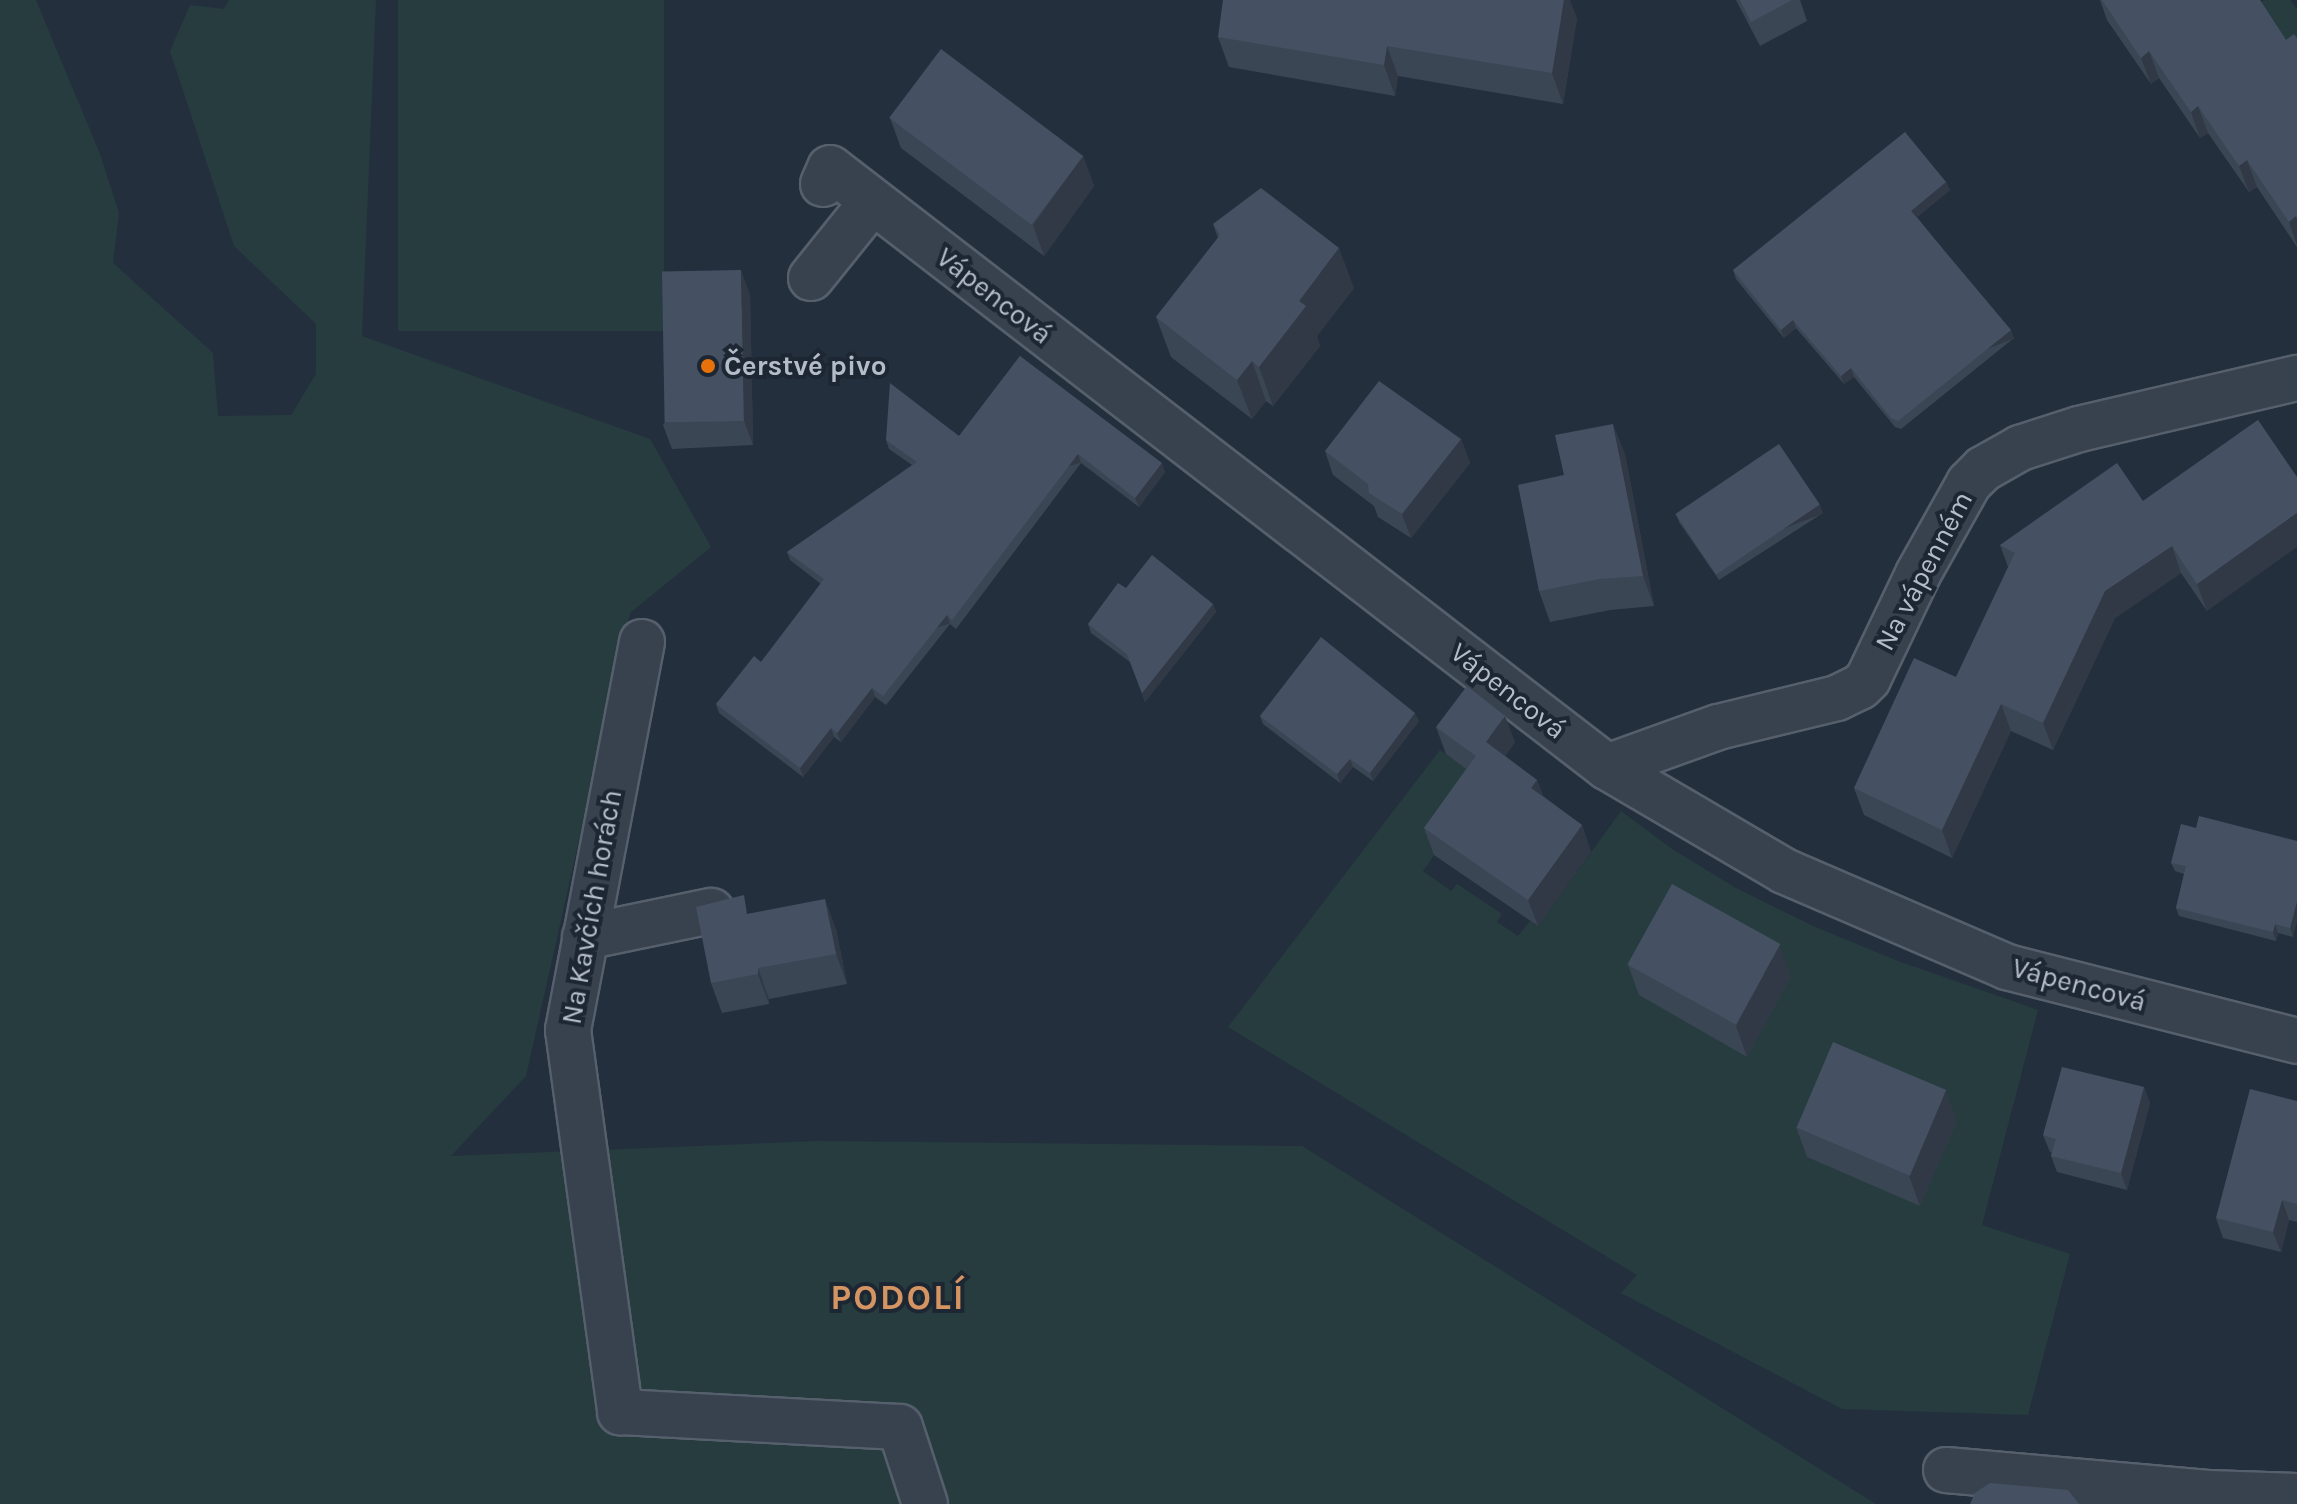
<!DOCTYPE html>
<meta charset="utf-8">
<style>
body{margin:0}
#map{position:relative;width:2297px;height:1504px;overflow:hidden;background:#242f3e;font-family:Karla,sans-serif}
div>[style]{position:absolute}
.green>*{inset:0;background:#263c3f;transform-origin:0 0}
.roads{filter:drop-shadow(2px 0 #565f6c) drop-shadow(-2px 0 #565f6c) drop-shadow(0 2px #565f6c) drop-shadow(0 -2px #565f6c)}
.minor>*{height:44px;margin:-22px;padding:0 22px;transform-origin:22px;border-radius:22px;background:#38414e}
.wall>*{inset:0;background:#3b4654}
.shaded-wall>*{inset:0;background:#303945;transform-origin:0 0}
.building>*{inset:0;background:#455162;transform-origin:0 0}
.dots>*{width:22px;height:22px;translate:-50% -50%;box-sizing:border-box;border:4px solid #1d2633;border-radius:50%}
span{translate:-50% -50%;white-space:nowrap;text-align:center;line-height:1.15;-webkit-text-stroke:8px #1d2633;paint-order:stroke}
.street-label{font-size:28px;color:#b4bcc9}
.poi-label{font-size:28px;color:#b4bcc9;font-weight:700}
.left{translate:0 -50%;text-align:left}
.district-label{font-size:36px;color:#d59563;font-weight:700;letter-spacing:2px}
</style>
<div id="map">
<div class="green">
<i style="clip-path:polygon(0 0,36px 0,100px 154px,119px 213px,113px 263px,213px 353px,218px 416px,291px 415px,316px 374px,316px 324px,234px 246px,170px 51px,190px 5px,224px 9px,229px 0,376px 0,362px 336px,650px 439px,711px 547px,630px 613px,526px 1076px,451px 1156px,818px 1141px,1302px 1146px,1876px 1504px,0 1504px)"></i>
<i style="left:398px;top:0;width:266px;height:331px"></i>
<i style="clip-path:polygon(2264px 0,2290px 0,2297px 9px,2297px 42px,2285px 50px,2256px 6px)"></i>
<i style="clip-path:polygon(1440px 750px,1485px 782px,1423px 871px,1451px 891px,1457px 884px,1502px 914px,1497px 922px,1518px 936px,1530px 921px,1538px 926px,1621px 811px,1672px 849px,1736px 888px,1813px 926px,1898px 961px,2038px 1010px,1982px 1225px,2070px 1254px,2028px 1415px,1842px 1409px,1621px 1293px,1637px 1275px,1228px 1027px)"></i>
</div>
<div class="roads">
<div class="minor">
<i style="left:823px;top:184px;width:17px;rotate:-66deg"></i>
<i style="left:830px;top:168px;width:981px;rotate:37.63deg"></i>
<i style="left:1607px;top:767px;width:205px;rotate:30.4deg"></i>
<i style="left:1784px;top:871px;width:243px;rotate:23.3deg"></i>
<i style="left:2007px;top:967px;width:299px;rotate:14.3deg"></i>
<i style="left:811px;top:278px;width:97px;rotate:-51.2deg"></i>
<i style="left:642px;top:642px;width:395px;rotate:100.8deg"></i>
<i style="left:568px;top:1030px;width:386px;rotate:82.2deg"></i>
<i style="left:620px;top:1412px;width:280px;rotate:3.1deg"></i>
<i style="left:900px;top:1427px;width:81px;rotate:72deg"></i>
<i style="left:1607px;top:767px;width:118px;rotate:-19.8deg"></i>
<i style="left:1718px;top:727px;width:122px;rotate:-13.7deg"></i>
<i style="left:1837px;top:698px;width:25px;rotate:-26deg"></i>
<i style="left:1860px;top:687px;width:11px;rotate:-45deg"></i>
<i style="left:1868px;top:679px;width:116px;rotate:-64.5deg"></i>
<i style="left:1918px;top:574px;width:104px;rotate:-60.7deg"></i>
<i style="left:1969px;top:483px;width:20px;rotate:-45deg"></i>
<i style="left:1983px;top:469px;width:43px;rotate:-29.6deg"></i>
<i style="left:2020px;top:448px;width:62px;rotate:-17.9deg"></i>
<i style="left:2079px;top:429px;width:224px;rotate:-13.2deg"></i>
<i style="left:585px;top:937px;width:129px;rotate:-11.7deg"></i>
<i style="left:1946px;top:1470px;width:263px;rotate:5deg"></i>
<i style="left:2208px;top:1493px;width:89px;rotate:1.9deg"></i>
</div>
</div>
<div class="wall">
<i style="clip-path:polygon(1736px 0,1800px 0,1807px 21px,1760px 46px)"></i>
<i style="clip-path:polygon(2100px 0,2260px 0,2286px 40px,2297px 38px,2297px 247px,2257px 187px,2249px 192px,2208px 133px,2200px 138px,2159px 78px,2151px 84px,2107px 20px)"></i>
<i style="clip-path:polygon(1577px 18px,1563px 104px,1398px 76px,1395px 96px,1229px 67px,1218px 37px)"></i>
<i style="clip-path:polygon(890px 118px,1083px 156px,1094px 186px,1044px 256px,901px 148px)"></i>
<i style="clip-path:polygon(1946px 182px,1950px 190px,1917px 217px,2014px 338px,1901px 429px,1895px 427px,1854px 377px,1844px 384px,1796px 328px,1784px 338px,1736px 279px,1733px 270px)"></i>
<i style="clip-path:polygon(1213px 224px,1354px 288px,1317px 336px,1320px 346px,1273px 406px,1266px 401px,1252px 419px,1171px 357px,1156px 317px,1218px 238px)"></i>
<i style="clip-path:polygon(750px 294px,753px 445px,672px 449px,663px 425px)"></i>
<i style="clip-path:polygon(1020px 356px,1165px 472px,1139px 507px,1081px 463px,956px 629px,950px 624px,886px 705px,875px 697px,841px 742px,834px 737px,803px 777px,719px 713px,716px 704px,761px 662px,821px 584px,790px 560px,787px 552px,912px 465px,889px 449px,886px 440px,959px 436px)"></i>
<i style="clip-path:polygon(2258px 420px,2207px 611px,2181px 573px,2115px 618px,2053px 750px,2011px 731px,1952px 858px,1864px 815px,1854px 788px,1956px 677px,2008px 567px,2000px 545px,2143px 501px)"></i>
<i style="clip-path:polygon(1461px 439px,1470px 463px,1411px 538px,1378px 517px,1374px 506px,1333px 475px,1325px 451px)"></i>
<i style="clip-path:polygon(1625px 454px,1654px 606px,1610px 610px,1550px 622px,1539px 591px,1564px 475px)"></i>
<i style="clip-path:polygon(1823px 513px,1719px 580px,1679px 522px,1676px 514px)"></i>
<i style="clip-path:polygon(1126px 588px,1213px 604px,1216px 612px,1145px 702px,1130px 662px,1091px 633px,1088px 624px)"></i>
<i style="clip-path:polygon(1260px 716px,1419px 721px,1373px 781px,1353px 767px,1340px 783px,1263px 724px)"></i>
<i style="clip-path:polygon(1436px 727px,1515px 742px,1505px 756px,1537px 780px,1543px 796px,1582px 825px,1591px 852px,1538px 926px,1434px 855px,1424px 828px,1466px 769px,1446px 754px)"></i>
<i style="clip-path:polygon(2196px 828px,2297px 841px,2293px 937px,2278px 933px,2276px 941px,2179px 916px,2176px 908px,2184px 874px,2175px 871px,2171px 863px)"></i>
<i style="clip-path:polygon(750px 913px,836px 929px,847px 984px,769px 999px,769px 1004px,722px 1013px,711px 983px)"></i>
<i style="clip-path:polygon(1628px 965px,1791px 976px,1747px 1057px,1639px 995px)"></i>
<i style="clip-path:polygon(2144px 1087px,2150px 1103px,2127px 1190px,2057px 1172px,2051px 1156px,2052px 1153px,2050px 1152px,2043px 1135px)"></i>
<i style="clip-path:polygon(2297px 1101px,2297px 1222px,2289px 1220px,2281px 1252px,2223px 1238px,2216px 1218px)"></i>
<i style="clip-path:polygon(1957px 1121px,1920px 1206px,1807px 1157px,1796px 1127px)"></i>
</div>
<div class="shaded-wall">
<i style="clip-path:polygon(1564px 0,1570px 0,1577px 18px,1563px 104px,1552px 73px)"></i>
<i style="clip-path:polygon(1387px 46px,1398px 76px,1395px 96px,1384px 65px)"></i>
<i style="clip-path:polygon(2149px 51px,2159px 78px,2151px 84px,2141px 58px)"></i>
<i style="clip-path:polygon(2198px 106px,2208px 133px,2200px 138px,2191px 112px)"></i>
<i style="clip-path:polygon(1083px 156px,1094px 186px,1044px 256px,1033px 225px)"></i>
<i style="clip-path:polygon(2247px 160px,2257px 187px,2249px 192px,2239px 166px)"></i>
<i style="clip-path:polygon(1946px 182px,1950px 190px,1914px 219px,1911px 211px)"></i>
<i style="clip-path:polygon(2296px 216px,2297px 219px,2297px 245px,2289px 222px)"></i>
<i style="clip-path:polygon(1339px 248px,1354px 288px,1317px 336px,1320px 346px,1273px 406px,1259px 367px,1299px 301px)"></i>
<i style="clip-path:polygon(741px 270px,750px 294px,753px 445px,744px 421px)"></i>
<i style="clip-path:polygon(1793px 320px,1796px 328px,1784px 338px,1781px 330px)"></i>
<i style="left:2011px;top:330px;width:9px;height:145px;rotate:69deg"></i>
<i style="clip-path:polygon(1252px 361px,1266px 401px,1252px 419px,1237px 380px)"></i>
<i style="clip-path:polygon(1851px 368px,1854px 377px,1844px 384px,1841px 376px)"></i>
<i style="clip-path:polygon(1613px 424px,1625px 454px,1654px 606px,1643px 576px)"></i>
<i style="clip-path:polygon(1461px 439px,1470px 463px,1411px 538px,1402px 514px)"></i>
<i style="left:1078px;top:454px;width:9px;height:208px;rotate:72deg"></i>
<i style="clip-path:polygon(1162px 463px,1165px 472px,1139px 507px,1135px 498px)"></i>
<i style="left:1820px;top:505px;width:9px;height:123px;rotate:69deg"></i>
<i style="clip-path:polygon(2297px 513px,2297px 547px,2207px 611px,2197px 584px)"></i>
<i style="clip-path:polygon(2172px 546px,2181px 573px,2115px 618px,2053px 750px,2043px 723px,2105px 591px)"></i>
<i style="clip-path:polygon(1213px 604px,1216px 612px,1145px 702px,1142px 693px)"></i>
<i style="left:947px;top:615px;width:9px;height:103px;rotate:72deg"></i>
<i style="clip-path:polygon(872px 688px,875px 697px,841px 742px,837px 733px)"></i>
<i style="clip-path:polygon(2001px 704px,2011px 731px,1952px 858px,1942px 830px)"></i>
<i style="clip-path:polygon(1415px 713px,1419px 721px,1373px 781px,1370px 773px)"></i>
<i style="clip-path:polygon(1505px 716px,1515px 742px,1495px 769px,1486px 742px)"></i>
<i style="clip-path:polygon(831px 728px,834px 737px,803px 777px,800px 768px)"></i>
<i style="clip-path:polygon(1350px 759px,1353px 767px,1340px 783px,1337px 774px)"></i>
<i style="clip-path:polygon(1537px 780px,1546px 807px,1531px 788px)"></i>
<i style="clip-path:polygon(1582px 825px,1591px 852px,1538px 926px,1528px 900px)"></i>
<i style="clip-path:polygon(825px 899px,836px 929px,847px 984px,836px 954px)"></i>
<i style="clip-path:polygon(2297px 902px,2297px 922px,2293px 937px,2290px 928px)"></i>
<i style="clip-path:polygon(2275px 924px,2278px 933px,2276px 941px,2273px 932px)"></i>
<i style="clip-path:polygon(1780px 945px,1791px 976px,1747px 1057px,1736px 1026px)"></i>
<i style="clip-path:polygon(758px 968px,769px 999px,769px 1004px,758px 974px)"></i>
<i style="clip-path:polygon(2144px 1087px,2150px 1103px,2127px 1190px,2121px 1173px)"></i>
<i style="clip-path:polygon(1946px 1091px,1957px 1121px,1920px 1206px,1909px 1176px)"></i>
<i style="clip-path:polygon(2282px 1200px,2289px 1220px,2281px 1252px,2273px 1232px)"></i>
</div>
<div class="building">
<i style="clip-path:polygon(1223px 0,1564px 0,1552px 73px,1387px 46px,1384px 65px,1218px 37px)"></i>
<i style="clip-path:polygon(1740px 0,1792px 0,1751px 22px)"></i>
<i style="clip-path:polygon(2102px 0,2260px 0,2286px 40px,2294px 34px,2297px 38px,2297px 218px,2296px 216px,2289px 222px,2247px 160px,2239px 166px,2198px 106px,2191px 112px,2149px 51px,2141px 58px)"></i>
<i style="left:941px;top:49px;width:178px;height:86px;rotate:37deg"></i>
<i style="clip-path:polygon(1905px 132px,1946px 182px,1911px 211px,2011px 330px,1898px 421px,1891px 418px,1851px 368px,1841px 376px,1793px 320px,1781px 330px,1733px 270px)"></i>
<i style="clip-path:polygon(1261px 188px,1339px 248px,1299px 301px,1306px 306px,1259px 367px,1252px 361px,1237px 380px,1156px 317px,1220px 235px,1213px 224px)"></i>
<i style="left:741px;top:270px;width:151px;height:79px;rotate:89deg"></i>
<i style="clip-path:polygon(1020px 356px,1162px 463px,1135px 498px,1078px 454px,952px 620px,947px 615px,883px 696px,872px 688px,837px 733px,831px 728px,800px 768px,716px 704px,754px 656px,761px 662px,824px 579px,787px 552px,917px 462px,886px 440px,890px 383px,959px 436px)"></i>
<i style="clip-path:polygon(1379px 381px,1461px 439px,1402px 514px,1369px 493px,1368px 484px,1325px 451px)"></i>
<i style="clip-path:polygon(2258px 420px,2297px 477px,2297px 513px,2197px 584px,2172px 546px,2105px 591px,2043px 723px,2001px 704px,1942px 830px,1854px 788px,1914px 658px,1956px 677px,2015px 553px,2000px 545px,2117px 463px,2143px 501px)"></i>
<i style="clip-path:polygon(1613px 424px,1643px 576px,1599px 579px,1539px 591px,1518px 485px,1564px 475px,1555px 435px)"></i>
<i style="left:1779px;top:444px;width:73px;height:125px;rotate:56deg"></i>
<i style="clip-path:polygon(1152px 555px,1213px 604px,1142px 693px,1127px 654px,1088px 624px,1118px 583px,1126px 588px)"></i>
<i style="clip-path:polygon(1321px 637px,1415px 713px,1370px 773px,1350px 759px,1337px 774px,1260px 716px)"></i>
<i style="clip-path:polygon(1467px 686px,1505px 716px,1486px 742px,1537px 780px,1531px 788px,1582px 825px,1528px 900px,1424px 828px,1478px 753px,1476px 756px,1436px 727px)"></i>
<i style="clip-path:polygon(2199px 816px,2297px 841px,2297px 902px,2290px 928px,2275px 924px,2273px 932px,2176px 908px,2186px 866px,2171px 863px,2181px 824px,2196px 828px)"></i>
<i style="left:1672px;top:884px;width:124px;height:92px;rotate:29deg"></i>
<i style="clip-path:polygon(744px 895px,747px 914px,825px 899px,836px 954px,758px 968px,758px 974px,711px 983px,696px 907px)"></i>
<i style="left:1833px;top:1042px;width:123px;height:93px;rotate:23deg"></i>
<i style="clip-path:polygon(2062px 1067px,2144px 1087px,2121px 1173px,2051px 1156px,2056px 1139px,2043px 1135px)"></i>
<i style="clip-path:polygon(2250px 1089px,2297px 1101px,2297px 1204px,2282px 1200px,2273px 1232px,2216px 1218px)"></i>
<i style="clip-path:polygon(1990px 1483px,2068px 1490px,2079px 1504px,1970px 1504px,1975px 1493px)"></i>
</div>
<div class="dots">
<i style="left:708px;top:366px;background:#e8710a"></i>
</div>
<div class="street-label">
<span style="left:994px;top:296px;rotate:38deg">Vápencová</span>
<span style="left:1924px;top:571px;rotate:-62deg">Na vápenném</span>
<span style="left:1508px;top:691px;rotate:38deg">Vápencová</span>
<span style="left:592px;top:907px;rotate:-80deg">Na Kavčích horách</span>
<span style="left:2079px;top:985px;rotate:15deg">Vápencová</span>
</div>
<div class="poi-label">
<span class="left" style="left:724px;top:366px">Čerstvé pivo</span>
</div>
<div class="district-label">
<span style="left:898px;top:1298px">PODOLÍ</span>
</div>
</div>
